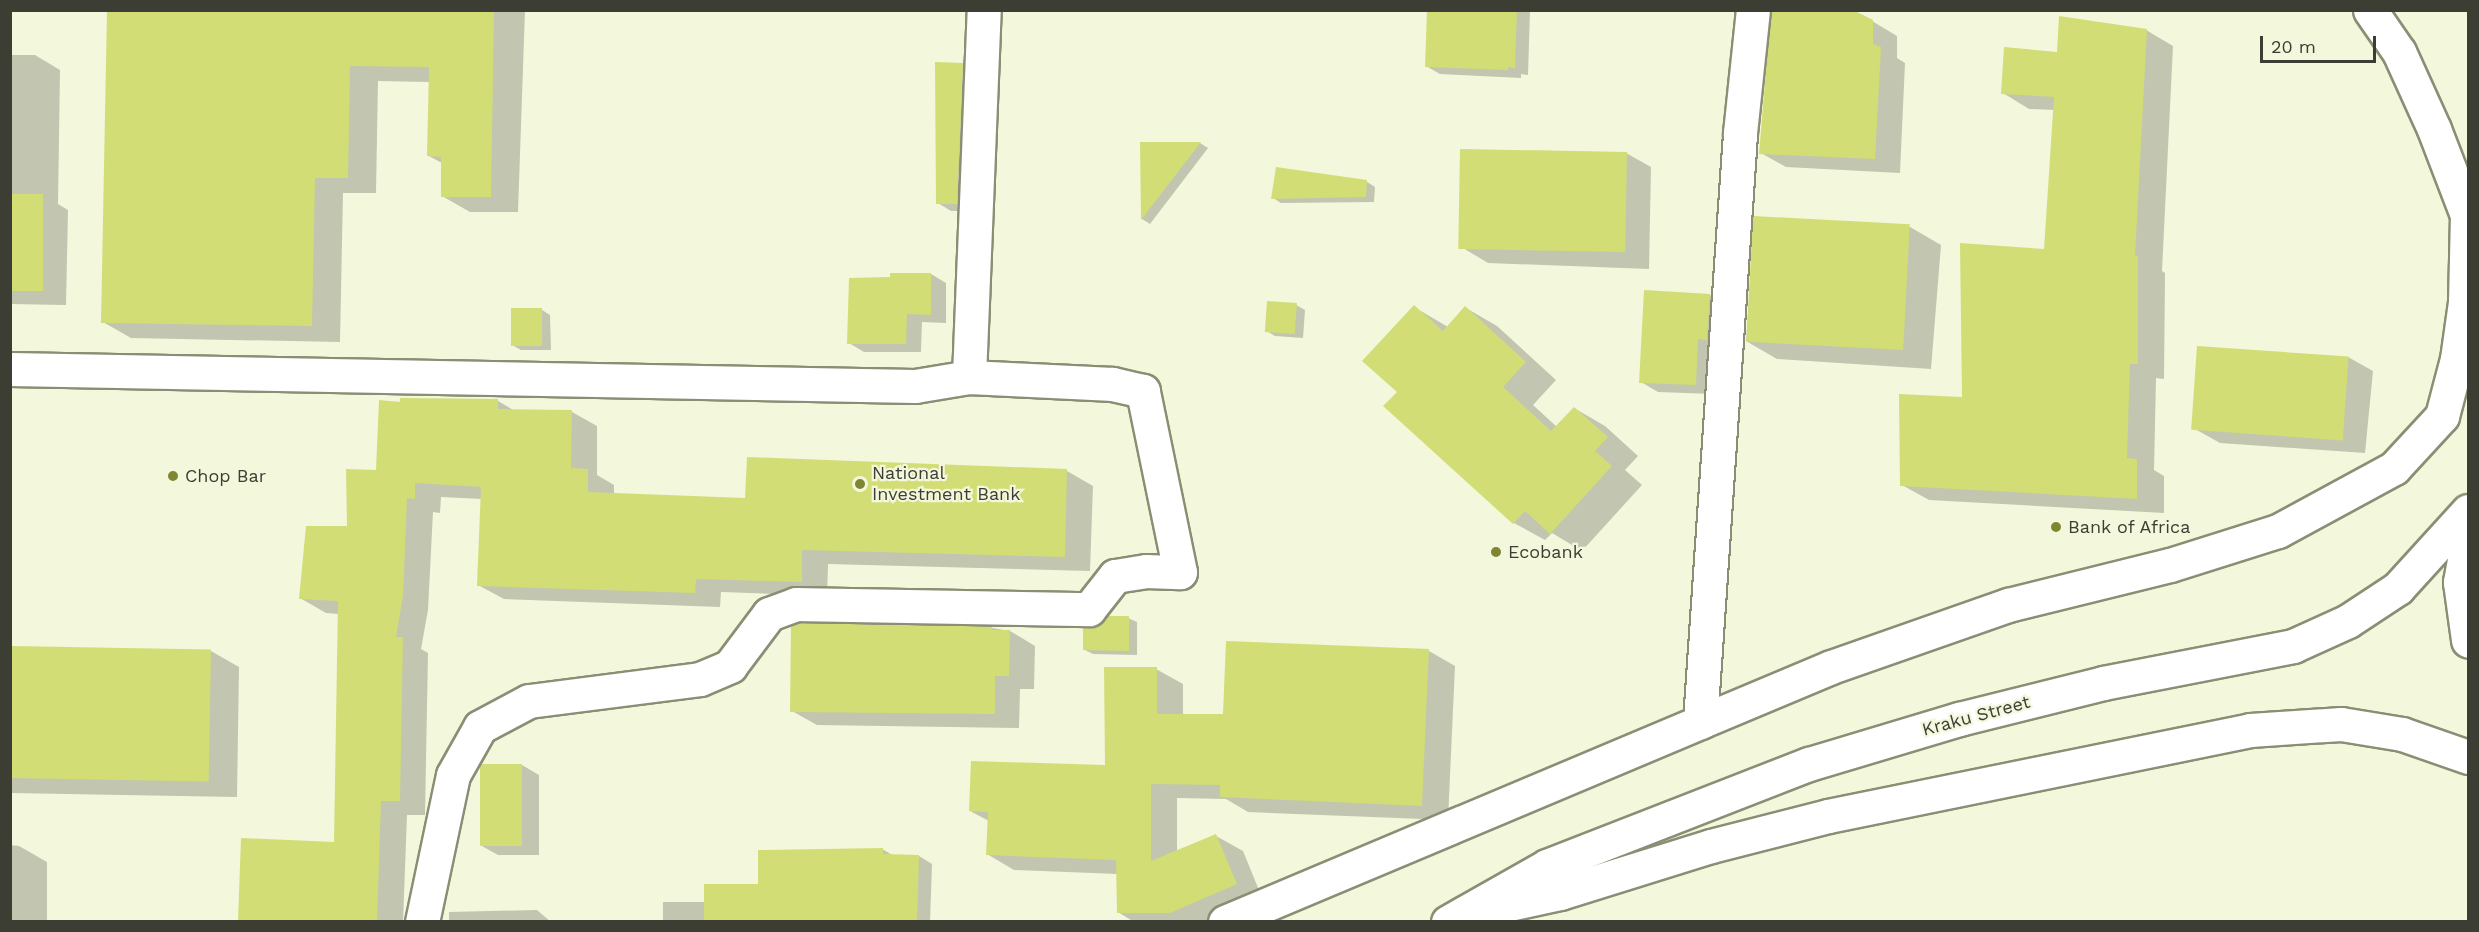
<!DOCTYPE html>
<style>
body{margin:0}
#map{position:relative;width:2479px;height:932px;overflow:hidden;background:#f3f7db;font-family:"Work Sans",sans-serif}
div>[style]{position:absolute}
.shadow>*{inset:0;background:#0003}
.building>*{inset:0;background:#d2dd76;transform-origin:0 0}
.roads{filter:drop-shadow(2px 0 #8b8e75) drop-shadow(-2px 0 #8b8e75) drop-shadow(0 2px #8b8e75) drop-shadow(0 -2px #8b8e75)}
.minor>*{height:33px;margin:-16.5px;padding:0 16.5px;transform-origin:16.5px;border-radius:16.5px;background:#fff}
.secondary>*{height:33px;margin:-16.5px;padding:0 16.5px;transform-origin:16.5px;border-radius:16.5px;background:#fff}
.dots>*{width:16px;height:16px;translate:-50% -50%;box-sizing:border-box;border:3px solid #f3f7db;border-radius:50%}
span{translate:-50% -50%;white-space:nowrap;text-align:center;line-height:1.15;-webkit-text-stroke:4.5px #f3f7db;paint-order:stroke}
.poi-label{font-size:18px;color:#3c3e33}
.left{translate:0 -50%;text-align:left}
.street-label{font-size:18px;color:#3c3e33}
.frame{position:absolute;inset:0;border:12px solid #3c3e33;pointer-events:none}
.scale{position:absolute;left:2260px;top:36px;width:116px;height:27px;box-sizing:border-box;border:3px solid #3c3e33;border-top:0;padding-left:8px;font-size:18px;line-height:21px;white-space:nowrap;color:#3c3e33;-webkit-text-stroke:4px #f3f7db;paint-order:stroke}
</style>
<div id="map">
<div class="shadow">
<i style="clip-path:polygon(108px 10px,525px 10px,518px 212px,470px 212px,442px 196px,442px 163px,429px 156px,430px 82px,378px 81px,376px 193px,343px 193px,340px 342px,131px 338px,103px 322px)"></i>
<i style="clip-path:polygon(1429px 10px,1530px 10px,1528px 75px,1521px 74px,1521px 78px,1440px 74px,1426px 66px)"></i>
<i style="clip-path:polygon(1872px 21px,1897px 36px,1897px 58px,1905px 63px,1900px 173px,1786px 167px,1761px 153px)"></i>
<i style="clip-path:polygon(2146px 30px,2173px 46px,2162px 271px,2165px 273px,2164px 379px,2156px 378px,2154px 470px,2164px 476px,2164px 513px,1929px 500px,1902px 485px,1963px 399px,2046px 251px,2055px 110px,2029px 109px,2003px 93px,2058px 54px)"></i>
<i style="clip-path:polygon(10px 55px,35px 55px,60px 70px,58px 204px,68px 210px,66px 305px,10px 304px)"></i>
<i style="clip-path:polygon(963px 64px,976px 72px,971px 211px,951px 211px,938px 203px)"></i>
<i style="clip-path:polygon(1200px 143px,1208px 148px,1150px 224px,1142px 219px,1142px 144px)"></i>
<i style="clip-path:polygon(1626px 153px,1651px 167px,1649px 269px,1488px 263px,1463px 248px)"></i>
<i style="clip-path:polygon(1367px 182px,1375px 187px,1374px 202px,1281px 203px,1273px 198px)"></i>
<i style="clip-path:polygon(1755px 217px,1910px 227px,1941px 245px,1931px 369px,1777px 359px,1746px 341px)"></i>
<i style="clip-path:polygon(931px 274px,946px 283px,946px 323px,922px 322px,921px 352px,864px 352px,849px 343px,891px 279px)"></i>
<i style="clip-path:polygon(1710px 295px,1727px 305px,1713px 394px,1658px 392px,1641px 382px)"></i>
<i style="clip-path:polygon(1296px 305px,1305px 310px,1303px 338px,1275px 336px,1267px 331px)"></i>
<i style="clip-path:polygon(1414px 307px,1448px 327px,1466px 308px,1497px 326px,1556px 380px,1533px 405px,1557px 427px,1574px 408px,1605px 426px,1638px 456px,1625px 470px,1642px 485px,1582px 551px,1552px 533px,1545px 540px,1514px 523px,1399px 392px)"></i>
<i style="clip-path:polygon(542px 310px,550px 315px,551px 350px,521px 350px,512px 345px)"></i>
<i style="clip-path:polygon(2348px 357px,2373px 371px,2365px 453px,2220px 443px,2195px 429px)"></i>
<i style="clip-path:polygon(498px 401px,515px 411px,572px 412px,597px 426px,597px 475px,614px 485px,614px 495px,747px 499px,1067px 471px,1093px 486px,1090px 571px,828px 564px,827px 596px,721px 592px,720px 607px,504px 599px,478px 585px,482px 499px,441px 497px,440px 513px,433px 512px,428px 610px,421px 649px,428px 653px,425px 815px,407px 815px,403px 922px,240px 922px,243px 840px,335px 843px,339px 614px,326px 613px,300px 598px,348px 528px,377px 472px,380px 402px)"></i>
<i style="clip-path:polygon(1128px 618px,1137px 622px,1137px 655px,1093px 654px,1085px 650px,1098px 627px)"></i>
<i style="clip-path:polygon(992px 628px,1010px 631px,1035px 646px,1034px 689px,1020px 689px,1019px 728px,817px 725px,792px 711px)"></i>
<i style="clip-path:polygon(10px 647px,211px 651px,239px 667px,237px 797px,10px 793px)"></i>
<i style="clip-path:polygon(1429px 651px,1455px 666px,1448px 820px,1248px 812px,1226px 799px,1177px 798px,1177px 852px,1216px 836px,1243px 851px,1263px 900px,1214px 922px,1134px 922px,1118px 912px,1118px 874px,1014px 870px,987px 854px,989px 821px,970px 811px,1106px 767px,1156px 669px,1183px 684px,1183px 716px,1225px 715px)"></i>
<i style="clip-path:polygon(522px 765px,539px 775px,539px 855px,498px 855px,480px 845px,482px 766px)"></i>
<i style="clip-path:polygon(10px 845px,19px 846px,47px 862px,47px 922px,10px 922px)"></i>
<i style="clip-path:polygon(882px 849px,894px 856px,919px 856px,932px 864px,930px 922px,663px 922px,663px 902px,705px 902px)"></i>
<i style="clip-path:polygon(537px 910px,551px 922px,449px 922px,449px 912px)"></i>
</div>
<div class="building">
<i style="clip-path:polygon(107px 10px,494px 10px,491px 197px,441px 197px,441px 157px,427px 156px,429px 67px,350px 66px,348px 178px,315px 178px,312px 326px,101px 323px)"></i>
<i style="clip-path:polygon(1427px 10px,1517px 10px,1515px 68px,1508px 67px,1508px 70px,1425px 67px)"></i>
<i style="clip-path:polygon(1771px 10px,1853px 10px,1873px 20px,1873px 44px,1881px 47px,1875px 159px,1759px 154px)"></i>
<i style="clip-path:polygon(2059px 16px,2147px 29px,2135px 256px,2138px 256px,2138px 364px,2130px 364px,2127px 458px,2137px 459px,2137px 499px,1900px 486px,1899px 394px,1962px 397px,1960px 243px,2044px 249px,2054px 97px,2001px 94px,2004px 47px,2057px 52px)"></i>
<i style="clip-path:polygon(935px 62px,963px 63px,957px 204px,936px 204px)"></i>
<i style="clip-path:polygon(1140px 142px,1201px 142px,1141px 220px)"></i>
<i style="left:1460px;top:149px;width:167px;height:100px;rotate:1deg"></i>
<i style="clip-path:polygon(1276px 167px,1367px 180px,1366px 197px,1271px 199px)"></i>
<i style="left:10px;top:194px;width:33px;height:97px"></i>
<i style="left:1753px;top:216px;width:157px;height:126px;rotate:3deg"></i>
<i style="clip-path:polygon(890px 273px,931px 273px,931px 315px,907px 314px,906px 344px,847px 344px,849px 278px,890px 277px)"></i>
<i style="clip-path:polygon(1644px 290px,1710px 294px,1707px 340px,1698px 339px,1696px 385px,1639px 383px)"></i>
<i style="left:1267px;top:301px;width:30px;height:31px;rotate:4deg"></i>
<i style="clip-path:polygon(1414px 305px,1443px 331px,1465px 306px,1526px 362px,1503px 387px,1551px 431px,1574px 407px,1608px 437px,1595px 451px,1612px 466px,1550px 534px,1525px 511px,1513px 524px,1383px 406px,1397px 392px,1362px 361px)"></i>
<i style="left:511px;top:308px;width:31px;height:38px"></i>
<i style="left:2197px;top:346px;width:152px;height:84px;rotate:4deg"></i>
<i style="clip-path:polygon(400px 398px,498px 399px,498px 409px,572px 410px,571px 468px,588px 469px,588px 492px,745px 498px,747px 457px,1067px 469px,1065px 557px,802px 550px,802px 582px,696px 579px,695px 593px,477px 586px,481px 487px,415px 483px,415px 499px,407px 498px,403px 595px,396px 637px,403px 637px,400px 801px,381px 801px,377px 921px,238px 921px,241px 838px,334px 842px,338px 601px,299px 599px,306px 526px,347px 526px,346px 469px,376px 470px,379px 400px,400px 402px)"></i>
<i style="clip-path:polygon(1107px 616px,1129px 616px,1129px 651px,1083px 650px,1083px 628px,1097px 626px)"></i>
<i style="clip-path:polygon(799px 623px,992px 626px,992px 630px,1010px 630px,1009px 676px,995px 676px,995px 714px,790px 712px,791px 626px)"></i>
<i style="clip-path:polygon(1226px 641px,1429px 649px,1422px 806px,1220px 797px,1220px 785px,1151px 784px,1151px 861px,1216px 834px,1237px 884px,1170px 913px,1117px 913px,1116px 860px,986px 855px,988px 812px,969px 811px,971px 761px,1105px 765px,1104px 667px,1157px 667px,1157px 714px,1223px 714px)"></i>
<i style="left:10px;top:646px;width:201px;height:132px;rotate:1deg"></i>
<i style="left:480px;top:764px;width:42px;height:82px"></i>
<i style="clip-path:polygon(883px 848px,883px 854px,919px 855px,917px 921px,704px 921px,704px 884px,758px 884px,758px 850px)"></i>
</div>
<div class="roads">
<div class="minor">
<i style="left:10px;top:369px;width:905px;rotate:1.08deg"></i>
<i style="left:915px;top:386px;width:55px;rotate:-9.5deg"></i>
<i style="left:969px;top:377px;width:367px;rotate:-87.7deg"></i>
<i style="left:1700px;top:722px;width:590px;rotate:-86.11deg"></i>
<i style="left:1740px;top:133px;width:124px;rotate:-84deg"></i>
<i style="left:422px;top:922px;width:150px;rotate:-78.1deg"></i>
<i style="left:453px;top:775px;width:55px;rotate:-60.6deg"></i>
<i style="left:480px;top:727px;width:55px;rotate:-28deg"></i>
<i style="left:529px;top:701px;width:172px;rotate:-7.3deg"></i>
<i style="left:700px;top:679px;width:33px;rotate:-23deg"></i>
<i style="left:730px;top:666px;width:65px;rotate:-53.1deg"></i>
<i style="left:769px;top:614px;width:29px;rotate:-20deg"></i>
<i style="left:796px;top:604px;width:293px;rotate:1deg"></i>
<i style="left:1089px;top:609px;width:42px;rotate:-51.8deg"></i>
<i style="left:1115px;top:576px;width:31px;rotate:-9deg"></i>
<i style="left:1146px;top:571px;width:34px;rotate:2deg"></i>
<i style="left:1180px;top:572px;width:185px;rotate:-101.6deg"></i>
<i style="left:1143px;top:391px;width:32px;rotate:-167deg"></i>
<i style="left:1112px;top:384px;width:143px;rotate:-177.2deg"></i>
<i style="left:1225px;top:922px;width:657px;rotate:-22.82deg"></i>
<i style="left:1831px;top:667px;width:188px;rotate:-19.3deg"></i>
<i style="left:2008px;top:605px;width:167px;rotate:-13.9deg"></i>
<i style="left:2170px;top:565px;width:113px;rotate:-17.5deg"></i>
<i style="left:2278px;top:531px;width:132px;rotate:-28.5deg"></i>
<i style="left:2394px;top:468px;width:71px;rotate:-47.3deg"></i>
<i style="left:2442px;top:416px;width:59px;rotate:-75.3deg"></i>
<i style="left:2457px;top:359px;width:58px;rotate:-82deg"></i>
<i style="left:2465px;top:302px;width:87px;rotate:-88.7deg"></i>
<i style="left:2467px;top:215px;width:92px;rotate:-111deg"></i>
<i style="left:2434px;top:129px;width:85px;rotate:-114.4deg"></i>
<i style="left:2399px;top:52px;width:51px;rotate:-124.6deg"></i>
</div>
<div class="secondary">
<i style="left:2468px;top:538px;width:45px;rotate:100.3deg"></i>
<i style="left:2460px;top:582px;width:59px;rotate:82.1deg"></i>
<i style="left:1496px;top:907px;width:66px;rotate:-12.3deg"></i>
<i style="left:1560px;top:893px;width:158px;rotate:-17.3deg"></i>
<i style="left:1711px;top:846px;width:121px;rotate:-14.4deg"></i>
<i style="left:1828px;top:816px;width:431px;rotate:-11.5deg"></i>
<i style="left:2250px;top:730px;width:91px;rotate:-3.8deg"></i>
<i style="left:2341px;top:724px;width:62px;rotate:9.3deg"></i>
<i style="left:2402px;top:734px;width:70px;rotate:19.2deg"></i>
<i style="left:1448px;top:922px;width:114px;rotate:-29.5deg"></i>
<i style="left:1547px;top:866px;width:281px;rotate:-21.3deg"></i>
<i style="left:1809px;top:764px;width:157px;rotate:-16.7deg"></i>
<i style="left:1959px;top:719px;width:148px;rotate:-14deg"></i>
<i style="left:2103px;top:683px;width:194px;rotate:-11deg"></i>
<i style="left:2293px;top:646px;width:60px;rotate:-24.4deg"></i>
<i style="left:2348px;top:621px;width:60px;rotate:-33.4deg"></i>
<i style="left:2398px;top:588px;width:104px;rotate:-47.7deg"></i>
</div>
</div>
<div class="dots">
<i style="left:173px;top:476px;background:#7f8632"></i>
<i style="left:860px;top:484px;background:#7f8632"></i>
<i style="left:2056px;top:527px;background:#7f8632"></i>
<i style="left:1496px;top:552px;background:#7f8632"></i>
</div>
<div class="poi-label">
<span class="left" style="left:872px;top:484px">National<br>Investment Bank</span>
<span class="left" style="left:185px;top:476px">Chop Bar</span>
<span class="left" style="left:2068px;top:527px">Bank of Africa</span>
<span class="left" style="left:1508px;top:552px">Ecobank</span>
</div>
<div class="street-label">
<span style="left:1976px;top:716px;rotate:-15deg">Kraku Street</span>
</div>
<div class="frame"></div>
<div class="scale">20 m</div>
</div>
